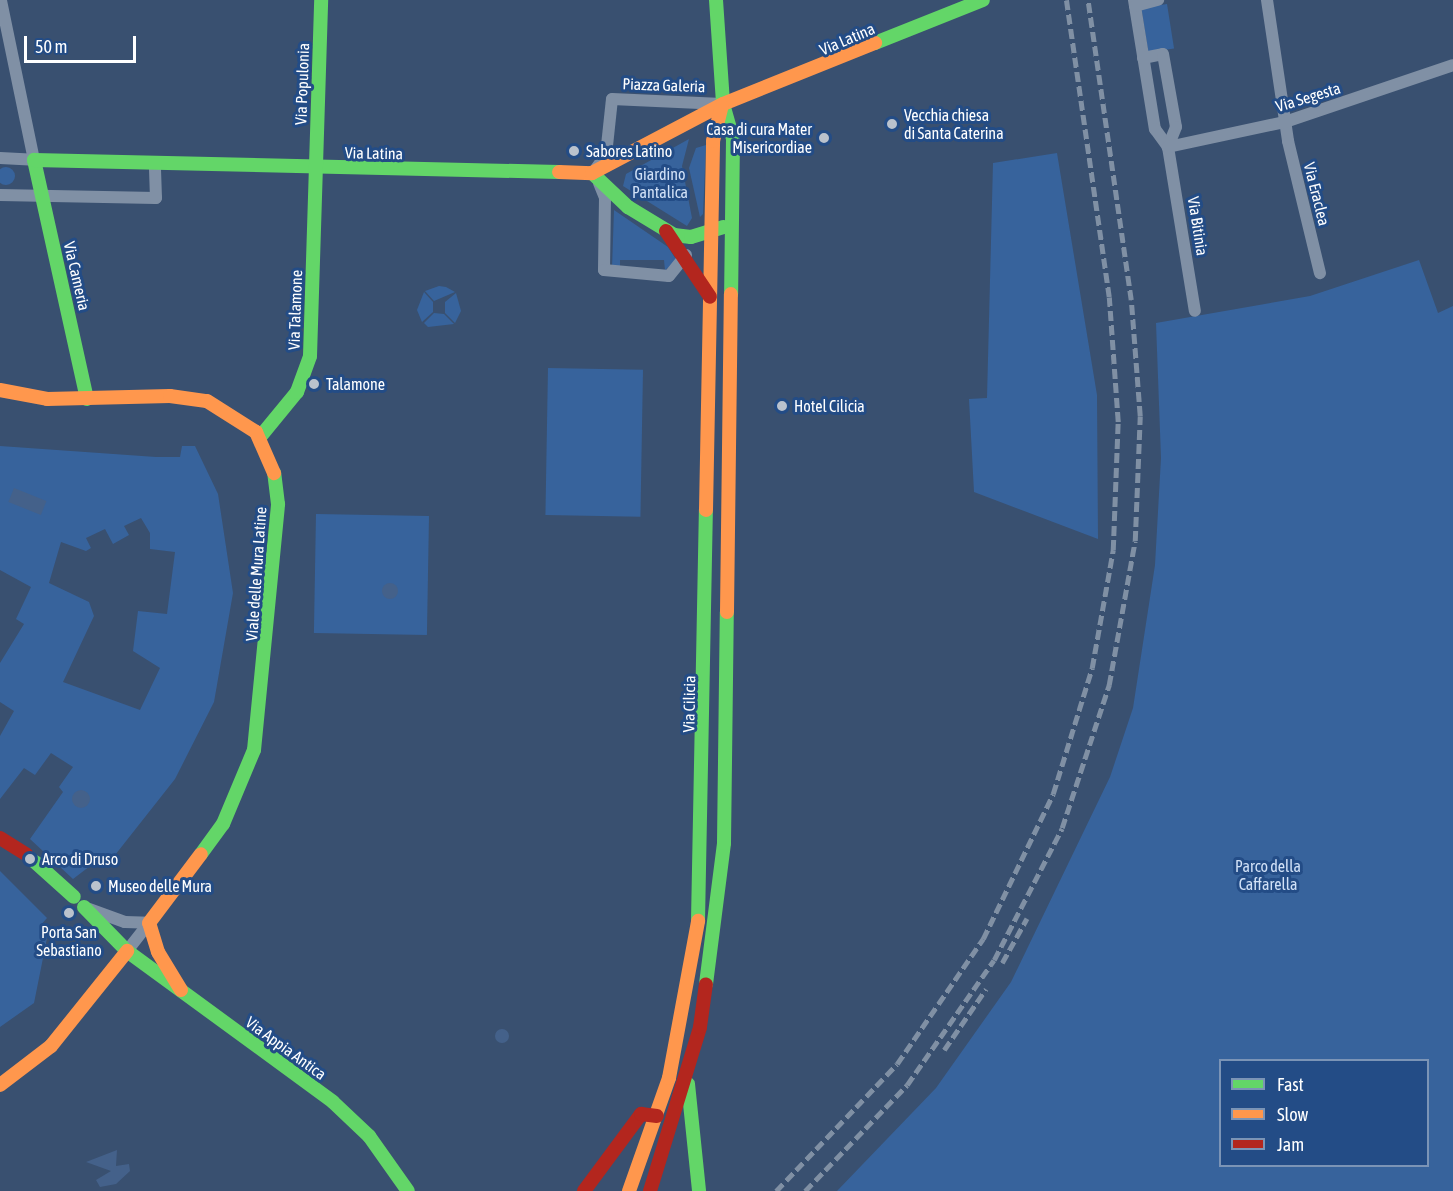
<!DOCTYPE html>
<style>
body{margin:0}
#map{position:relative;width:1453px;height:1191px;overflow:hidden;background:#395070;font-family:"Asap Condensed",sans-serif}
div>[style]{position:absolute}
.green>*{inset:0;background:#37639c;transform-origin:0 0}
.round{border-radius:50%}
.water>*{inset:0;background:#44618a;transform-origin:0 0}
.street>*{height:12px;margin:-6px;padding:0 6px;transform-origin:6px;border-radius:6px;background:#8090a5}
.fast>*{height:14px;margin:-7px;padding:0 7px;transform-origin:7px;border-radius:7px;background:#63d668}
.slow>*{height:14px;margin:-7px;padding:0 7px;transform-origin:7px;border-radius:7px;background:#ff974d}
.jam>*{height:14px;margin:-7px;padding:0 7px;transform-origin:7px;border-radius:7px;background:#b3261e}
.rail>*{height:4.5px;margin-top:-2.25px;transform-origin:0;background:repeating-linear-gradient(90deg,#8090a4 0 10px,transparent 0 14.5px)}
.dots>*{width:16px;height:16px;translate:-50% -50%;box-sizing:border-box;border:3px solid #234c86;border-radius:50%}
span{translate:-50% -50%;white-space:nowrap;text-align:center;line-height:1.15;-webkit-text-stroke:6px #234c86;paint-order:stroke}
.street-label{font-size:16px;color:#fff}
.poi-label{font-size:16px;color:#fff}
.left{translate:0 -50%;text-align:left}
.right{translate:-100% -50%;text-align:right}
.park-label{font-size:16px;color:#d1e1f7}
.legend{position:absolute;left:1219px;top:1059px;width:210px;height:108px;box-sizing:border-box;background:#234c86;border:2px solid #7b94b6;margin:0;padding:8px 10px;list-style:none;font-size:18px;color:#fff}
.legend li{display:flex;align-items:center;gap:12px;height:30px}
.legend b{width:30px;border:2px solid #7b94b6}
.scale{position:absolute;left:24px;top:36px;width:112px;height:27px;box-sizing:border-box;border:3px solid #fff;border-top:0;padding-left:8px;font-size:18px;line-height:21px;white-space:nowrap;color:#fff;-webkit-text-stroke:4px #234c86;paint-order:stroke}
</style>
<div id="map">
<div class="green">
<i style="left:1167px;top:4px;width:45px;height:26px;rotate:81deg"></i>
<i style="clip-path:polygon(689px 139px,682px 166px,692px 218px,687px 226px,623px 186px,626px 174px)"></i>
<i style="clip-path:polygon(706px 145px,703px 214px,700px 217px,689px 168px,696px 148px)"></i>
<i style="clip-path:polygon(1057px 153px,1097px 395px,1098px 539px,974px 492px,969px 399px,987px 398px,993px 163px)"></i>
<i class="round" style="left:-3px;top:167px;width:18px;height:18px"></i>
<i style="clip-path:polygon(614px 210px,668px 247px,677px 261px,665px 270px,664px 260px,620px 260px,620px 270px,612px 268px)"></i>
<i style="clip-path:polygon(evenodd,1419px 260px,1438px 313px,1453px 306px,1453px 1191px,837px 1191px,936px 1088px,1011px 982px,1110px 777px,1133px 708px,1155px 565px,1161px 458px,1156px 323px,1310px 296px,1419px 260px,1220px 1060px,1428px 1060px,1428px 1166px,1220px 1166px,1220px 1060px)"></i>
<i style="clip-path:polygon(439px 286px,446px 287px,455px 292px,434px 301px,425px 291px)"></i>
<i style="clip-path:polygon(424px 292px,433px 302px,433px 312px,422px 322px,417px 310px)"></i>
<i style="clip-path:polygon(456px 293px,461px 311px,455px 323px,445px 313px,445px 302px)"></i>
<i style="clip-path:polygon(434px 313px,444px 314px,454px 324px,428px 327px,424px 323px)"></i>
<i style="left:548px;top:368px;width:95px;height:147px;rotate:1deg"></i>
<i style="clip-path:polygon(evenodd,0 446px,156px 457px,180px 457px,182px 446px,195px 446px,218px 494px,233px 593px,214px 702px,175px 779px,108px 864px,98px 860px,73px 879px,30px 839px,63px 792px,59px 787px,73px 767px,51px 753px,35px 775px,24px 768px,0 799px,0 736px,14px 711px,0 702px,0 663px,24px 624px,16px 619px,31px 587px,0 570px,0 446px,141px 518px,150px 533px,150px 549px,175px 552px,167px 614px,138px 611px,133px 651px,160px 668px,140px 710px,63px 682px,94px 616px,89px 602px,49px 583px,61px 542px,86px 551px,91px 548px,86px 538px,105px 529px,113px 544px,129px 535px,124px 526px,141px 518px)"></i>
<i style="left:316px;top:514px;width:113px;height:119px;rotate:1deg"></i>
<i style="clip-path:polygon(0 871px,47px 918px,40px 926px,48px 933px,34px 1003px,0 1027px)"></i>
</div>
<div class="water">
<i style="left:14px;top:488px;width:35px;height:15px;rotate:22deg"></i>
<i class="round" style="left:382px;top:583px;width:16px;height:16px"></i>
<i class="round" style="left:72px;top:790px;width:18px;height:18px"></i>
<i class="round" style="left:495px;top:1029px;width:14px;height:14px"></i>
<i style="clip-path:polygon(117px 1150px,116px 1166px,129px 1164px,130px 1171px,116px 1184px,100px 1187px,96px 1180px,111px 1171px,86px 1162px)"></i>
</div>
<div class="street">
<i style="left:1134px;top:0;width:131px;rotate:80.8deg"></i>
<i style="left:1155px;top:129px;width:22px;rotate:54deg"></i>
<i style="left:1168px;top:147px;width:166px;rotate:80.7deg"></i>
<i style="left:1267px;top:0;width:143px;rotate:81.5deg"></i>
<i style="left:1288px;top:141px;width:136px;rotate:76.4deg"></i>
<i style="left:1135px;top:6px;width:24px;rotate:-15deg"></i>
<i style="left:1143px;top:58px;width:20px;rotate:-11deg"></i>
<i style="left:1163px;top:54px;width:74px;rotate:79.9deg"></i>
<i style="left:1176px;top:127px;width:22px;rotate:112deg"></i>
<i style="left:1168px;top:147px;width:120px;rotate:-12.1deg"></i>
<i style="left:1285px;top:122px;width:177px;rotate:-18.7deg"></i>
<i style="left:0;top:158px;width:34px;rotate:3deg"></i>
<i style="left:34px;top:160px;width:163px;rotate:-101.7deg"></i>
<i style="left:595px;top:170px;width:19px;rotate:-54deg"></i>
<i style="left:606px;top:155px;width:56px;rotate:-83.9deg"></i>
<i style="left:612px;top:99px;width:110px;rotate:2.6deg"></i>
<i style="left:599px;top:183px;width:16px;rotate:68deg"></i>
<i style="left:605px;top:198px;width:72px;rotate:90.8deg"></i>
<i style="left:604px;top:270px;width:65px;rotate:5.3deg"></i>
<i style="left:669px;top:276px;width:27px;rotate:-51deg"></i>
<i style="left:0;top:195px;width:156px;rotate:1.1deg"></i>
<i style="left:156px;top:198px;width:33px;rotate:-92deg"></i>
<i style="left:89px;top:909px;width:38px;rotate:20deg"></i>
<i style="left:125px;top:922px;width:24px;rotate:2deg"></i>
<i style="left:127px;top:951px;width:36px;rotate:-52deg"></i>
</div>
<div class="fast">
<i style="left:716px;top:0;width:104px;rotate:86.1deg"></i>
<i style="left:723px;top:104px;width:36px;rotate:74deg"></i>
<i style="left:733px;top:139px;width:155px;rotate:90.7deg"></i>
<i style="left:875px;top:43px;width:116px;rotate:-21.7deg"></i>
<i style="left:592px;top:173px;width:50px;rotate:43.4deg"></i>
<i style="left:628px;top:207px;width:54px;rotate:31.3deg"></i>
<i style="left:674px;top:235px;width:17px;rotate:7deg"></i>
<i style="left:691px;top:237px;width:34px;rotate:-17deg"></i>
<i style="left:87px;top:399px;width:245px;rotate:-102.5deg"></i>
<i style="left:34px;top:160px;width:525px;rotate:1.31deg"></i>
<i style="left:260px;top:437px;width:58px;rotate:-50.6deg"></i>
<i style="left:297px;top:392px;width:38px;rotate:-70deg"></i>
<i style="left:310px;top:356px;width:356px;rotate:-88.2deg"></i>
<i style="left:201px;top:854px;width:37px;rotate:-54deg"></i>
<i style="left:223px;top:824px;width:80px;rotate:-67.3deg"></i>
<i style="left:254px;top:750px;width:247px;rotate:-84.4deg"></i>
<i style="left:278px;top:504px;width:31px;rotate:-97deg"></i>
<i style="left:35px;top:862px;width:52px;rotate:41.9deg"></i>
<i style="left:84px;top:907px;width:62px;rotate:45.7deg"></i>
<i style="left:127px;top:951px;width:255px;rotate:36.2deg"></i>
<i style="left:333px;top:1102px;width:50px;rotate:43.4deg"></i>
<i style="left:369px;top:1136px;width:67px;rotate:54.7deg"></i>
<i style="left:698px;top:921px;width:411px;rotate:-88.9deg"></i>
<i style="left:706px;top:984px;width:142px;rotate:-82.7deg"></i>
<i style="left:724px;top:843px;width:231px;rotate:-89.3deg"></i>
<i style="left:688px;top:1084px;width:108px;rotate:84.1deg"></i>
</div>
<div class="slow">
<i style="left:559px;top:172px;width:33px;rotate:2deg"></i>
<i style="left:592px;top:173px;width:148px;rotate:-27.8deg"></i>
<i style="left:723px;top:104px;width:164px;rotate:-21.9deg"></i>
<i style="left:0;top:390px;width:48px;rotate:10.8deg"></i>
<i style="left:47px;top:399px;width:123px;rotate:-1.4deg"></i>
<i style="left:170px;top:396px;width:37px;rotate:8deg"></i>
<i style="left:207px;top:401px;width:58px;rotate:32.3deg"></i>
<i style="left:256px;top:432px;width:45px;rotate:66.3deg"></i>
<i style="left:706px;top:510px;width:369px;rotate:-88.9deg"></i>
<i style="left:713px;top:141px;width:36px;rotate:-76deg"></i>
<i style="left:727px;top:612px;width:318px;rotate:-89.3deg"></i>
<i style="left:181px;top:990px;width:44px;rotate:-121.2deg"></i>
<i style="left:158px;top:952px;width:30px;rotate:-107deg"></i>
<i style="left:149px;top:923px;width:86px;rotate:-53deg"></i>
<i style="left:0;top:1085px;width:64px;rotate:-37.4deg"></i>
<i style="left:51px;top:1046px;width:122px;rotate:-51.3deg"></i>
<i style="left:629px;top:1191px;width:120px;rotate:-70.5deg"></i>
<i style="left:669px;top:1078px;width:160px;rotate:-79.5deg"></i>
</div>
<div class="jam">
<i style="left:666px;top:231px;width:79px;rotate:56.3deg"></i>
<i style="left:0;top:838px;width:31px;rotate:32deg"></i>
<i style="left:584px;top:1191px;width:96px;rotate:-53.5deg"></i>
<i style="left:641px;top:1114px;width:16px;rotate:7deg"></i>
<i style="left:650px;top:1191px;width:171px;rotate:-73deg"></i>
<i style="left:700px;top:1027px;width:43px;rotate:-82.1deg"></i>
</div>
<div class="rail">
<i style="left:1002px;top:963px;width:51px;rotate:-60.9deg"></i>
<i style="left:944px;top:1050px;width:74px;rotate:-55.5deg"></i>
<i style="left:776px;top:1191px;width:175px;rotate:-46.4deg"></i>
<i style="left:897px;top:1064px;width:152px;rotate:-55.5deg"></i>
<i style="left:983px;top:939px;width:161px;rotate:-64.2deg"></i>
<i style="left:1053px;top:794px;width:132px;rotate:-72.8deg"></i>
<i style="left:1092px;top:668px;width:120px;rotate:-79.9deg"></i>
<i style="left:1113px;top:550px;width:128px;rotate:-87.8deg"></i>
<i style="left:1118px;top:422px;width:125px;rotate:-94.1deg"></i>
<i style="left:1109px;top:297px;width:300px;rotate:-98.2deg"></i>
<i style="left:805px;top:1191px;width:147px;rotate:-46.1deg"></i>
<i style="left:907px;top:1085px;width:152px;rotate:-55.2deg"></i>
<i style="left:994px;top:960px;width:148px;rotate:-62.7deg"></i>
<i style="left:1062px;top:828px;width:151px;rotate:-71.8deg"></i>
<i style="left:1109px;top:685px;width:146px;rotate:-79.8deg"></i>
<i style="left:1135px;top:541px;width:125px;rotate:-87.7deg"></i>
<i style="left:1140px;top:416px;width:116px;rotate:-94.4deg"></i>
<i style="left:1131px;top:300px;width:303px;rotate:-98.2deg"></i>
</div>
<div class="dots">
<i style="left:892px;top:124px;background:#bac2cd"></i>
<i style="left:824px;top:138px;background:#bac2cd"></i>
<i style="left:574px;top:151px;background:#bac2cd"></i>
<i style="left:314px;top:384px;background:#bac2cd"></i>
<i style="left:782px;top:406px;background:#bac2cd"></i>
<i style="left:30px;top:859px;background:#bac2cd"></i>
<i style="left:96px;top:886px;background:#bac2cd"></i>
<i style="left:69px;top:913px;background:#bac2cd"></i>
</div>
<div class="street-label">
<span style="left:847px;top:39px;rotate:-23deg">Via Latina</span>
<span style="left:302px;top:84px;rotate:-88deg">Via Populonia</span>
<span style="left:664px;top:85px;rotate:2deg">Piazza Galeria</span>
<span style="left:1308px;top:97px;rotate:-17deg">Via Segesta</span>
<span style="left:374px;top:153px;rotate:1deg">Via Latina</span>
<span style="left:1317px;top:194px;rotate:76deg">Via Eraclea</span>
<span style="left:1198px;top:226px;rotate:81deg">Via Bitinia</span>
<span style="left:77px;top:276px;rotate:77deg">Via Cameria</span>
<span style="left:295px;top:310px;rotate:-88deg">Via Talamone</span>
<span style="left:256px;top:574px;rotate:-86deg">Viale delle Mura Latine</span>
<span style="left:689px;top:704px;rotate:-89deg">Via Cilicia</span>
<span style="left:286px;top:1048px;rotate:36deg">Via Appia Antica</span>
</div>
<div class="poi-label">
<span class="left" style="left:904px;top:124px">Vecchia chiesa<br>di Santa Caterina</span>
<span class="right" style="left:812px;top:138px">Casa di cura Mater<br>Misericordiae</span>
<span class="left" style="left:586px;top:151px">Sabores Latino</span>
<span class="left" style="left:326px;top:384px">Talamone</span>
<span class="left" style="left:794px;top:406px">Hotel Cilicia</span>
<span class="left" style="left:42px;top:859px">Arco di Druso</span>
<span class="left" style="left:108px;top:886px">Museo delle Mura</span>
<span style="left:69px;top:941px">Porta San<br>Sebastiano</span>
</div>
<div class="park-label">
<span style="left:660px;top:183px">Giardino<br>Pantalica</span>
<span style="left:1268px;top:875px">Parco della<br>Caffarella</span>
</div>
<ul class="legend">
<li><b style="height:8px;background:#63d668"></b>Fast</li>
<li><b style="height:8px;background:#ff974d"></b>Slow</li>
<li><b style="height:8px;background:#b3261e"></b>Jam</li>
</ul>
<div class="scale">50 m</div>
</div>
